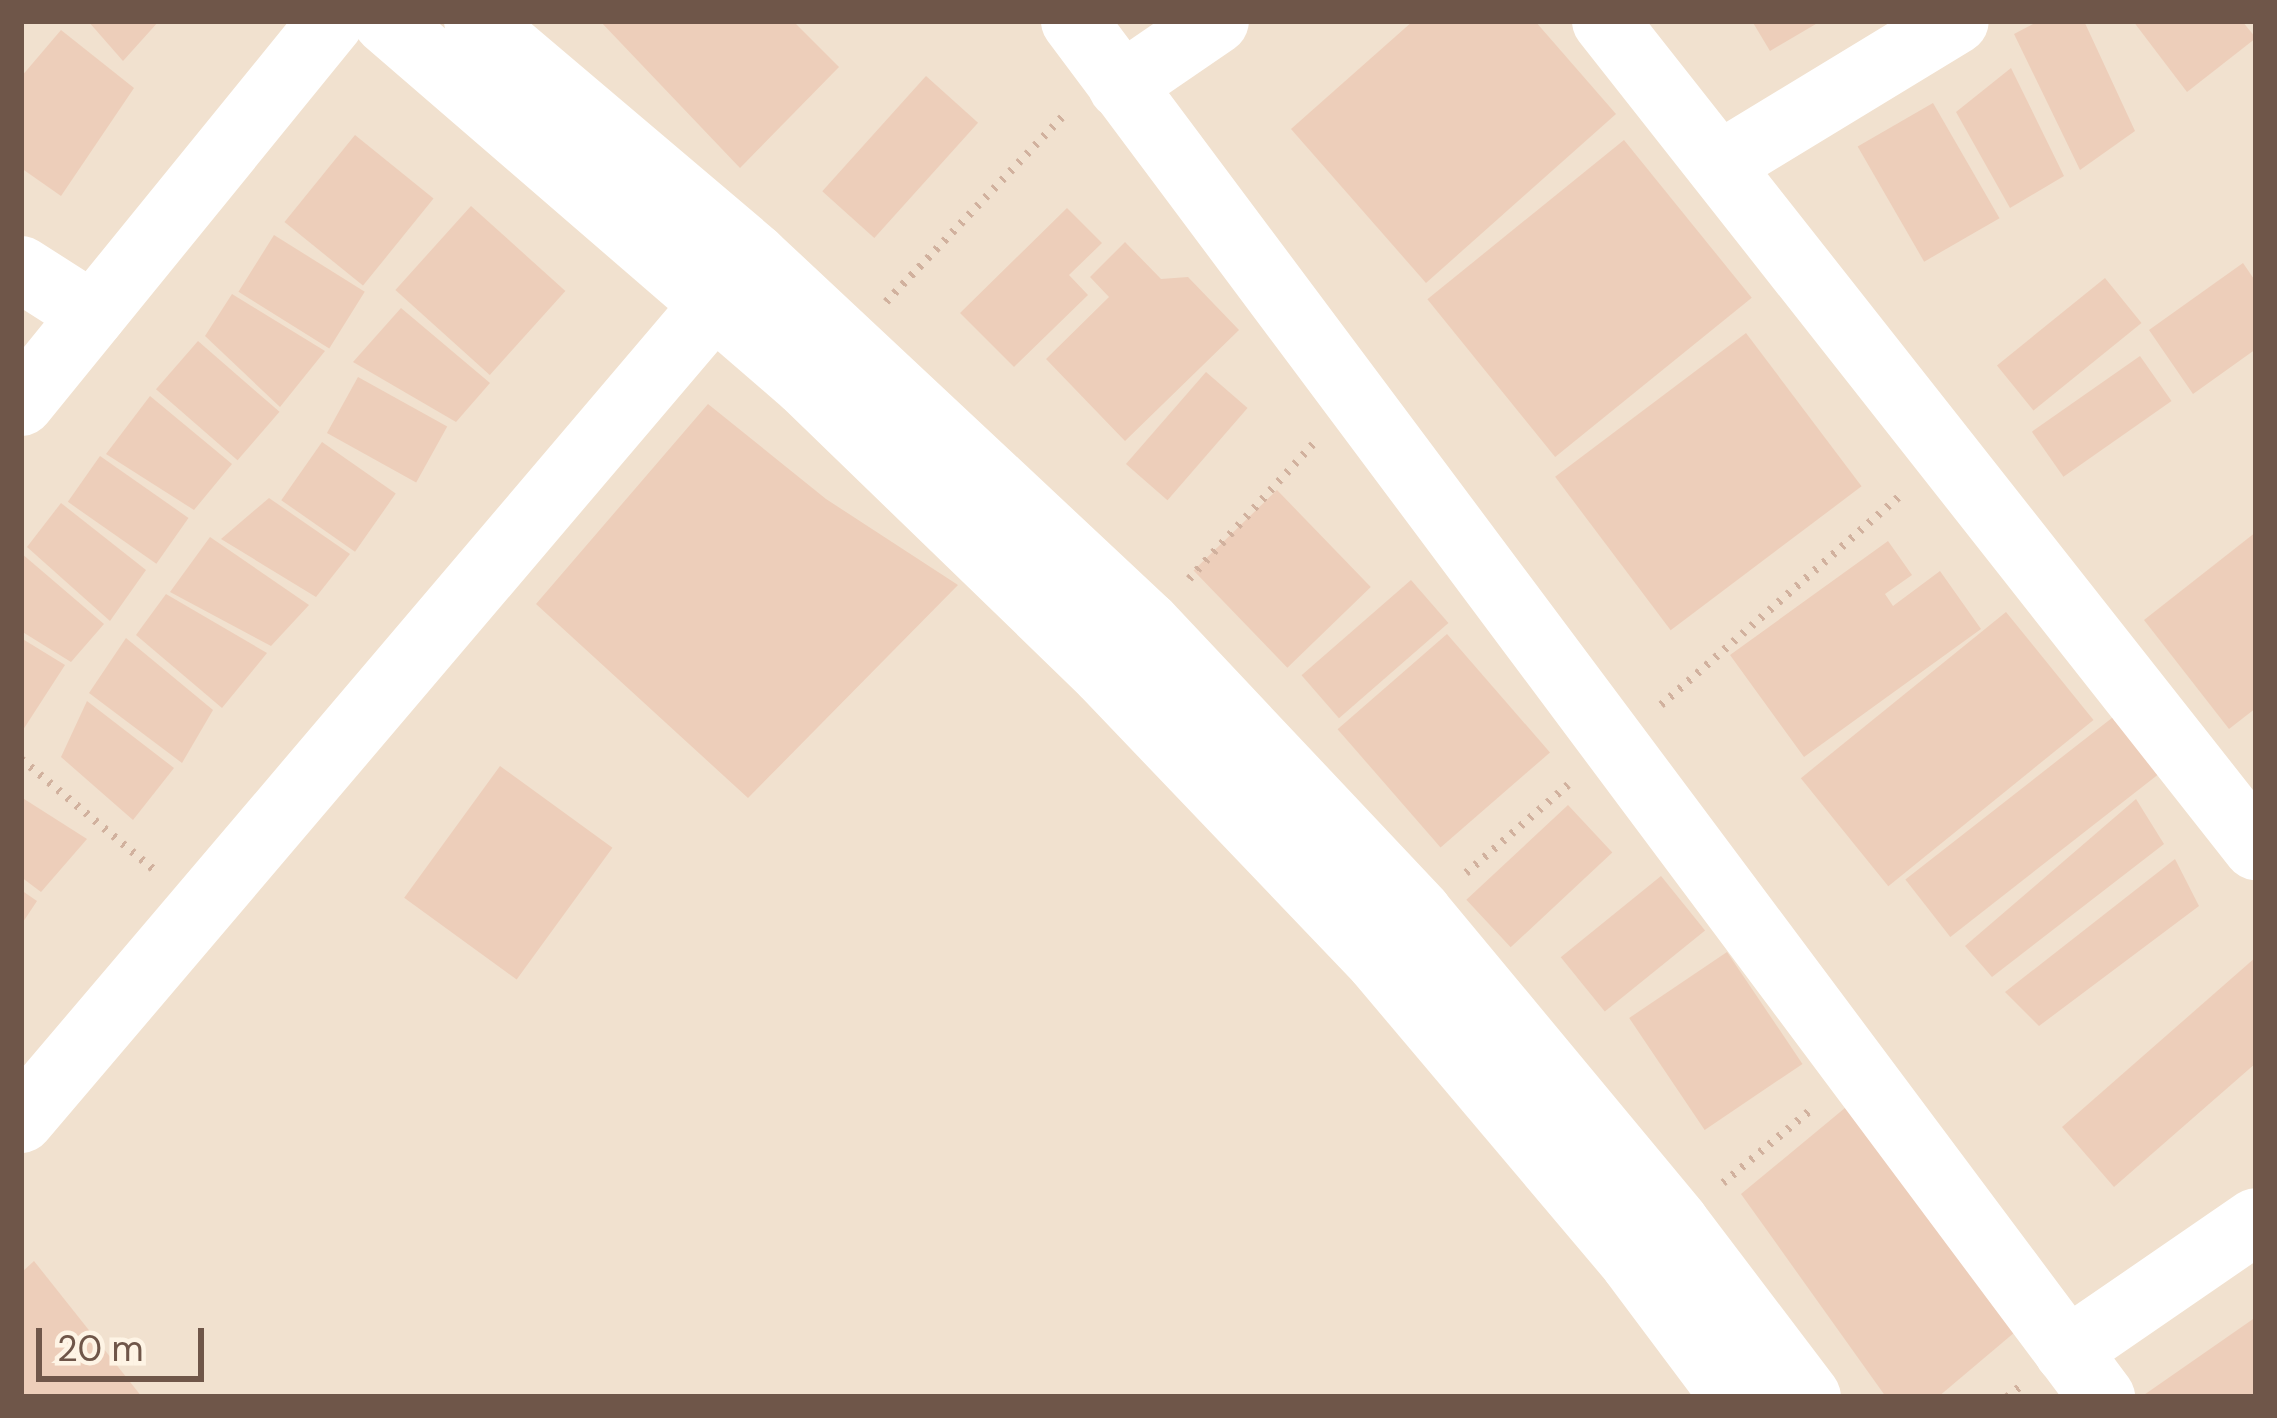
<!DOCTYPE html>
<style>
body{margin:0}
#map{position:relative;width:2277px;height:1418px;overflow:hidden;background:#faf0e0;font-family:"DM Sans",sans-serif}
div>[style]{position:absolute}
.residential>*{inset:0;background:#f1e1cf;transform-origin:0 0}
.building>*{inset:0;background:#edceba;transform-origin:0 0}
.path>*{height:8px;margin-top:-4px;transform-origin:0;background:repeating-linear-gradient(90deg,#d1b19e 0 3px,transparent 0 12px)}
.minor>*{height:66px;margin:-33px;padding:0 33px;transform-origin:33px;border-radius:33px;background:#fff}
span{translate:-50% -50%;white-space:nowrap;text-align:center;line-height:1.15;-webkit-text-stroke:10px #fef4e5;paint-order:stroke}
.frame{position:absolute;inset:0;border:24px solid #6f5649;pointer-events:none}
.scale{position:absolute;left:36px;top:1328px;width:168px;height:54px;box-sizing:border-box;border:6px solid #6f5649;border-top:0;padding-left:15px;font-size:36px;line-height:42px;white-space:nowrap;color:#6f5649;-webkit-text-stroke:9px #fef4e5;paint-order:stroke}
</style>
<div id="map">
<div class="residential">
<i style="left:21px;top:21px;width:2235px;height:1376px"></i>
</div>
<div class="building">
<i style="clip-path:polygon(88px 21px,159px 21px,123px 61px)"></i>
<i style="clip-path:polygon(600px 21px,793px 21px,839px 67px,740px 168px)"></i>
<i style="clip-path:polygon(1413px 21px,1535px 21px,1616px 114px,1426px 283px,1291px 129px)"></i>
<i style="clip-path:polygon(1752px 21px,1821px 21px,1770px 51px)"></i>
<i style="clip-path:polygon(2039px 21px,2084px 21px,2135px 131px,2080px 170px,2014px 34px)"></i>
<i style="clip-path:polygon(2133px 21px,2242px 21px,2256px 38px,2187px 92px)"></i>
<i style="clip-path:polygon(61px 30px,134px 88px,61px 196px,21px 168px,21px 77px)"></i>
<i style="clip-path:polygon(2011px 68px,2064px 176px,2010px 208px,1956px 112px)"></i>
<i style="left:926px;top:76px;width:70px;height:155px;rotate:42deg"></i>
<i style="left:1933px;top:103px;width:133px;height:87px;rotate:60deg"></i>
<i style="left:355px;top:135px;width:101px;height:112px;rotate:39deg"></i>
<i style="left:1624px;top:140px;width:203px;height:253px;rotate:51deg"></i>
<i style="left:471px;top:206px;width:127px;height:113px;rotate:42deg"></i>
<i style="clip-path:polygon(1067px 208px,1102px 243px,1069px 275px,1088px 295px,1014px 367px,960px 313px)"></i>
<i style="left:274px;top:235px;width:107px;height:67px;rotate:32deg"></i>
<i style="clip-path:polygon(1125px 242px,1161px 279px,1188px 277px,1239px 330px,1125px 441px,1046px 359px,1109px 297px,1090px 277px)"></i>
<i style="clip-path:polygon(2243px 263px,2256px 282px,2256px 349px,2193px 394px,2149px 330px)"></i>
<i style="left:2105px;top:278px;width:58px;height:139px;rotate:51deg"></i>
<i style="clip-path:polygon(232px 294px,325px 351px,280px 407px,205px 336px)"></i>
<i style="clip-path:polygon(401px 308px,490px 383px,456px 422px,353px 362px)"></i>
<i style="left:1746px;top:333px;width:192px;height:239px;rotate:53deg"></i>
<i style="left:198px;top:341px;width:108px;height:64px;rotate:41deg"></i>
<i style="left:2140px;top:356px;width:55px;height:132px;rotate:55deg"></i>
<i style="left:1206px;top:372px;width:55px;height:122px;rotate:41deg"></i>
<i style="left:358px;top:377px;width:102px;height:64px;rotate:29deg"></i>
<i style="clip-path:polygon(150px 396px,232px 464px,194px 510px,106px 454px)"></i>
<i style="clip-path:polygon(708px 404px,826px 499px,958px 585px,748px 798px,536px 604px)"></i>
<i style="left:322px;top:442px;width:90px;height:71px;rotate:35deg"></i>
<i style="left:100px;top:456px;width:108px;height:56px;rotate:35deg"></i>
<i style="left:1277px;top:490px;width:135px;height:116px;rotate:46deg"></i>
<i style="clip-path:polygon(269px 498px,350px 554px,316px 597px,221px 539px)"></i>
<i style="clip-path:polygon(61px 503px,146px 570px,110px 621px,27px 547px)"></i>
<i style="clip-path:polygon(2256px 532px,2256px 708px,2229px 729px,2144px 620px)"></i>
<i style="clip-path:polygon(210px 537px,309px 605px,271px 646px,170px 592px)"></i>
<i style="clip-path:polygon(1888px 541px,1912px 575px,1885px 594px,1893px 606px,1940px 571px,1981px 629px,1804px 757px,1730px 655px)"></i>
<i style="clip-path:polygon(21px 553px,104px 624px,71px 662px,21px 631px)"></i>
<i style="left:1411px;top:580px;width:57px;height:145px;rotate:49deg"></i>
<i style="clip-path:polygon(166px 594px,267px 653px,222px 708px,136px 635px)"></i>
<i style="left:2006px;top:612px;width:139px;height:264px;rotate:51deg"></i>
<i style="left:1447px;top:634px;width:157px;height:145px;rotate:49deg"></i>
<i style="clip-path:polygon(21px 638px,65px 665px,21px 733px)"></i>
<i style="clip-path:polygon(126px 638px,213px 710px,182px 763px,89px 693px)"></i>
<i style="clip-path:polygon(87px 701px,174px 768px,133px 820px,61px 757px)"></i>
<i style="left:2126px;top:707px;width:73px;height:280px;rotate:52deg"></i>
<i style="left:500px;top:766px;width:139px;height:163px;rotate:36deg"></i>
<i style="clip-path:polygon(21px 797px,87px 839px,41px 892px,21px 877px)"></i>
<i style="clip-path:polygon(2136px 799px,2164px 844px,1992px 977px,1965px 946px)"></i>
<i style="left:1568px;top:805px;width:65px;height:139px;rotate:47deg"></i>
<i style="clip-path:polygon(2175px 859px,2199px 906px,2039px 1026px,2005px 992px)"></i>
<i style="left:1661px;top:876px;width:70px;height:129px;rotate:51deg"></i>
<i style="clip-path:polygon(21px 890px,37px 901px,21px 925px)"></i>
<i style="left:1727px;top:952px;width:135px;height:118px;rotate:56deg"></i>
<i style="clip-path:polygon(2256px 957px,2256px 1063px,2114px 1187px,2062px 1127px)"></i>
<i style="clip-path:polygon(1857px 1098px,2015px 1332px,1938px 1397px,1886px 1397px,1741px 1194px)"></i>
<i style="clip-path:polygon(34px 1261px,142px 1397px,21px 1397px,21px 1273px)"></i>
<i style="clip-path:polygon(2256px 1317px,2256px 1397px,2141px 1397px)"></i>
</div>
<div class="path">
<i style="left:886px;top:302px;width:261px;rotate:-46.4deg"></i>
<i style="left:1189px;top:579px;width:189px;rotate:-47.4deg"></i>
<i style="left:1661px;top:705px;width:322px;rotate:-41.2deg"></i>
<i style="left:21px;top:759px;width:172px;rotate:39.8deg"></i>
<i style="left:1466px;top:873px;width:135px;rotate:-40.8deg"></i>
<i style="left:1723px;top:1183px;width:117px;rotate:-39.8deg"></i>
<i style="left:2007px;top:1397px;width:21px;rotate:-39deg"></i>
</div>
<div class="minor">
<i style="left:386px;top:21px;width:554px;rotate:40.83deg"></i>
<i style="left:805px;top:383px;width:417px;rotate:44.1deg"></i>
<i style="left:1104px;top:673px;width:398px;rotate:46.3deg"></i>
<i style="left:1379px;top:961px;width:394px;rotate:49.8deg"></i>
<i style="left:1633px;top:1262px;width:169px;rotate:53.2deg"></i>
<i style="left:477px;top:21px;width:365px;rotate:40.3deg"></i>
<i style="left:755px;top:257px;width:537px;rotate:43.11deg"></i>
<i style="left:1147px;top:624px;width:397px;rotate:46.7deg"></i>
<i style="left:1419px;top:913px;width:403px;rotate:50.3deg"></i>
<i style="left:1676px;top:1223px;width:218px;rotate:52.8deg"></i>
<i style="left:1074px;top:21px;width:1718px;rotate:53.24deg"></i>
<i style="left:1605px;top:21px;width:1052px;rotate:51.76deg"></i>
<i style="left:1121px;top:86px;width:115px;rotate:-34.4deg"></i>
<i style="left:1719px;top:165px;width:277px;rotate:-31.3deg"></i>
<i style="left:21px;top:269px;width:85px;rotate:32.6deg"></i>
<i style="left:21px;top:403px;width:492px;rotate:-50.9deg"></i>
<i style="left:21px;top:1120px;width:1118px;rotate:-49.64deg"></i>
<i style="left:2067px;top:1351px;width:229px;rotate:-34.5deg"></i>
</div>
<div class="frame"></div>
<div class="scale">20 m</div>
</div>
